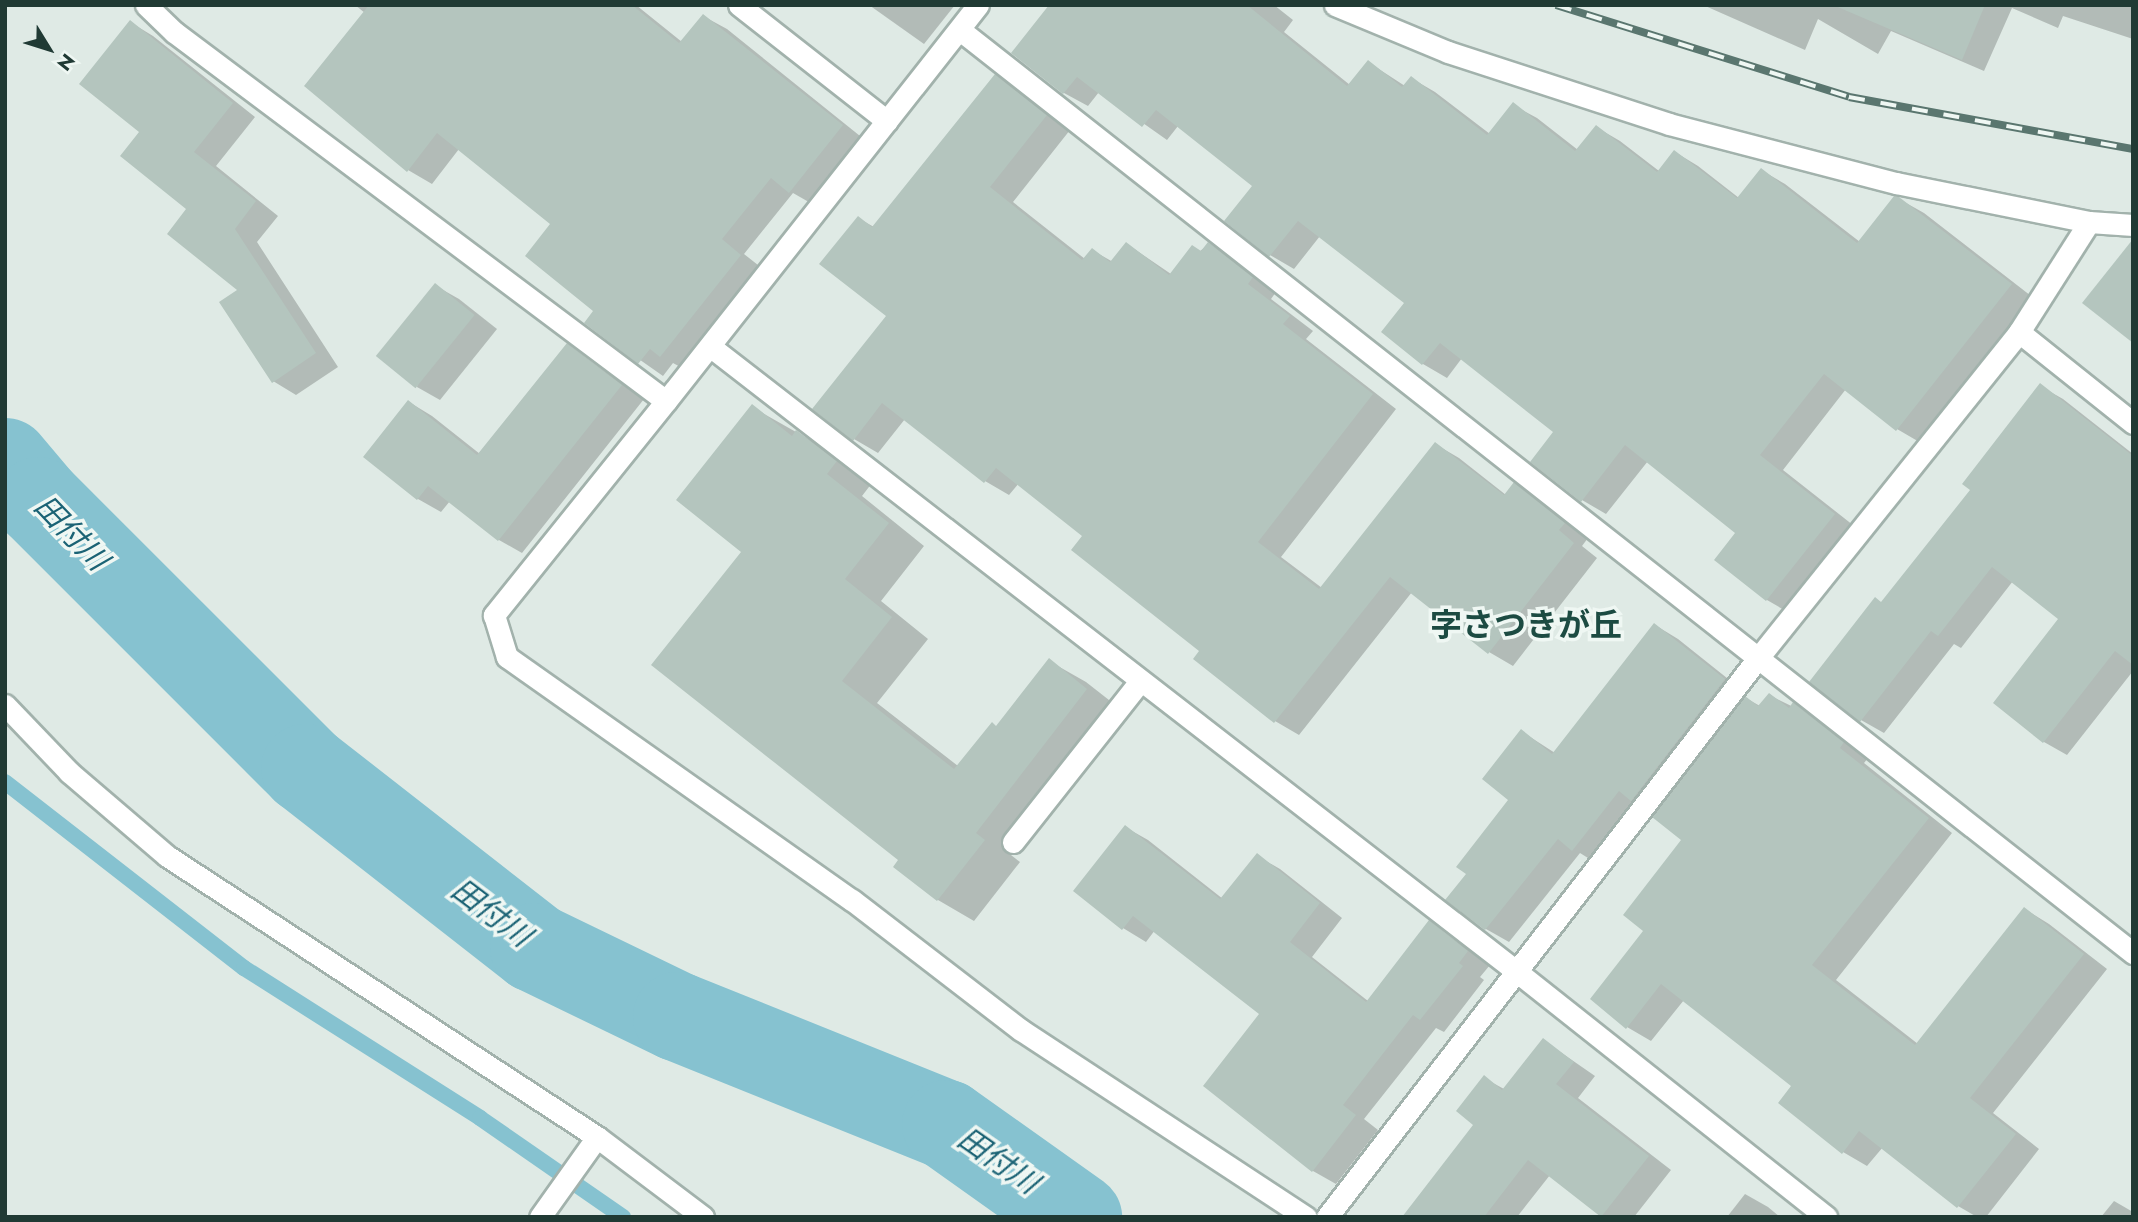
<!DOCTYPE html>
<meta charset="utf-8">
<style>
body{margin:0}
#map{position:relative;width:2138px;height:1222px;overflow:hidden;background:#dfeae5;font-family:Jost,"Noto Sans JP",sans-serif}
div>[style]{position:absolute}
.shadow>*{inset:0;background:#0003}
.stream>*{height:16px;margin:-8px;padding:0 8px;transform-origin:8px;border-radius:8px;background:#86c2d0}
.river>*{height:89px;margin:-44.5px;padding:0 44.5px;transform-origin:44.5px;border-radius:44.5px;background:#86c2d0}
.building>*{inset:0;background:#b4c5be;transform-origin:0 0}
.roads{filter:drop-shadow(2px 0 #a2b2ac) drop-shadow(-2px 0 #a2b2ac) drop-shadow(0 2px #a2b2ac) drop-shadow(0 -2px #a2b2ac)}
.minor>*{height:21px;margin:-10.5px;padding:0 10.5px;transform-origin:10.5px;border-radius:10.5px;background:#fff}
.rail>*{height:8px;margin-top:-4px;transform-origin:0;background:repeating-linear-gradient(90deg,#eff7f3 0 16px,#5a766f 0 32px);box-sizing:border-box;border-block:2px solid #5a766f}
span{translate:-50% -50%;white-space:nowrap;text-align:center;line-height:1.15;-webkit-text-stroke:7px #eff7f3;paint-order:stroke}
.water-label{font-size:30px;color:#1b6375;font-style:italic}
.quarter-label{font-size:32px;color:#1c4b42;font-weight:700}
.frame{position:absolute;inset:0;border:7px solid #203a34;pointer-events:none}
.north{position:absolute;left:14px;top:14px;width:70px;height:70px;-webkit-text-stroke:5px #eff7f3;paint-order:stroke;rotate:128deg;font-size:19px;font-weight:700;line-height:28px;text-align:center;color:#203a34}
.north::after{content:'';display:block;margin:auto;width:24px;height:32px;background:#203a34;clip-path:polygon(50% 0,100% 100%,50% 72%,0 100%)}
</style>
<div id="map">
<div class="shadow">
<i style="clip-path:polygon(355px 5px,636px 5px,682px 42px,703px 16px,727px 29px,865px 140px,814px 205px,793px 193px,744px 254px,763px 269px,684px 369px,673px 363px,663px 376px,586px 322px,596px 310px,553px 223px,459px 149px,432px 184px,408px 170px,365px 13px)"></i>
<i style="clip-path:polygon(869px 5px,955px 5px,924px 44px)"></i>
<i style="clip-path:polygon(1051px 5px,1274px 5px,1293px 20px,1284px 32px,1350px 85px,1368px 62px,1405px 86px,1411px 78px,1435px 92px,1490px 134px,1513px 105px,1537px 118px,1578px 150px,1596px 127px,1620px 141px,1659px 171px,1675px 152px,1698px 166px,1739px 198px,1761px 170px,1785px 184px,1860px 242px,1899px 199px,1924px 213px,2035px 299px,1921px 443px,1897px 429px,1846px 389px,1783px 470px,1858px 529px,1791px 614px,1767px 600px,1716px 560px,1738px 533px,1648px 461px,1606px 514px,1582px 500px,1556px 431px,1462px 358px,1447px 378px,1423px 364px,1383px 332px,1406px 303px,1320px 236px,1294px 269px,1270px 255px,1255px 185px,1178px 126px,1167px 140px,1099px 92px,1088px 106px,1064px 93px)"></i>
<i style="clip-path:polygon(1703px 5px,2133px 5px,2133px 39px,2063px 16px,2058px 28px,2012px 8px,1984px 71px,1891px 31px,1878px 54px,1818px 19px,1805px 50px)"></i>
<i style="clip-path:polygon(130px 22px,153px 36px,255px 117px,216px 166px,278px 216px,257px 242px,338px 367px,296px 395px,273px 381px,240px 290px,141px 131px)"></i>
<i style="clip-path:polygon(995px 76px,1019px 90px,1070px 130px,1013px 202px,1085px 259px,1092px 250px,1113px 262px,1127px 244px,1171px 274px,1209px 244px,1233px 258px,1276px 292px,1271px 299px,1313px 331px,1306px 339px,1396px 409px,1281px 557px,1322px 588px,1435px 444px,1459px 458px,1506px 495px,1514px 485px,1538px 499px,1588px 538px,1582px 546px,1597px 558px,1513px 666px,1489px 652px,1412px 592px,1299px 735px,1275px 721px,1084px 536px,1019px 483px,1009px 495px,985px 481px,905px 419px,878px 453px,854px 439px,888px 316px,858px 218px,874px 227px)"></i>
<i style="clip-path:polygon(436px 286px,459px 299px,497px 329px,440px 400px,417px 387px)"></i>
<i style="clip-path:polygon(568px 346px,644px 399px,522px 553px,499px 540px,450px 501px,441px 512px,418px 499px,409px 402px,432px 416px,480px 454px)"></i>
<i style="clip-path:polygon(2040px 386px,2063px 399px,2133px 454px,2133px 671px,2067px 755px,2044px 742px,1995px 702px,2060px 619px,2013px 581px,1961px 648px,1954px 644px,1884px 733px,1861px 720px,1883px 604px,1973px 490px)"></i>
<i style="clip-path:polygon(752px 407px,833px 453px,872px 483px,862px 496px,924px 546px,881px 601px,928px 639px,877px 703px,958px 766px,997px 727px,1049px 661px,1086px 682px,1123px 711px,1011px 855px,1020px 862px,974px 921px,938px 900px,896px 867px,901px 860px,743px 551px)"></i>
<i style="clip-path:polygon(1655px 625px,1678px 639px,1747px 694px,1744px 697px,1760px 706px,1769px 695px,1818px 719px,1868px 758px,1864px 763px,1952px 833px,1836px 980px,1918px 1044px,2025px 909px,2049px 924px,2107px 969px,1993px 1113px,2039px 1149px,1986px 1217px,1977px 1217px,1958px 1206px,1883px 1147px,1867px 1166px,1843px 1152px,1794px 1086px,1684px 1000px,1651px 1041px,1627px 1027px,1646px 930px,1684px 840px,1657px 813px,1642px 805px,1596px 863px,1580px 853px,1509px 942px,1486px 929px,1468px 874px,1511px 800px,1521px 731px,1555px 753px)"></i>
<i style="clip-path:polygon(1125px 827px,1148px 840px,1223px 899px,1257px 856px,1280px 869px,1342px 918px,1312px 957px,1368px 1001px,1430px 923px,1490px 965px,1480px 977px,1484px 980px,1444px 1032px,1436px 1028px,1364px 1119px,1378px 1130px,1336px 1184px,1313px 1171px,1261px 1014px,1155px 930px,1146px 942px,1123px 928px)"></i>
<i style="clip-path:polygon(1543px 1040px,1595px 1076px,1578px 1098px,1671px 1170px,1634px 1217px,1602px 1217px,1550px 1175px,1517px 1217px,1412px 1217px,1476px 1125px,1484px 1078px,1504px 1089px)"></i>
<i style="clip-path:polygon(1745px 1194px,1768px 1207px,1780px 1217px,1727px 1217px)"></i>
<i style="clip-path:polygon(2114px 1201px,2133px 1212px,2133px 1217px,2101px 1217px)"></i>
</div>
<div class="stream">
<i style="left:5px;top:782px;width:303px;rotate:37.9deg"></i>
<i style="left:244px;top:968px;width:280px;rotate:32.4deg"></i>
<i style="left:480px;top:1118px;width:174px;rotate:34.7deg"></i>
</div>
<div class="river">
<i style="left:5px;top:462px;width:51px;rotate:49.8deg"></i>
<i style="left:38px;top:501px;width:378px;rotate:45deg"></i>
<i style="left:305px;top:768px;width:291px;rotate:38deg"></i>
<i style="left:534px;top:947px;width:159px;rotate:25.8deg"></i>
<i style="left:677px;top:1016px;width:290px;rotate:21.9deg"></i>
<i style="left:946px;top:1124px;width:161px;rotate:35.4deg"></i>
</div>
<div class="building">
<i style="clip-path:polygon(369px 5px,632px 5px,679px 43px,703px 14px,843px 125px,789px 193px,771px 178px,722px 239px,741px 255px,660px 357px,650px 349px,638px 364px,584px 323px,593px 311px,525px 256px,550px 224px,437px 133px,407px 172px,304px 86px)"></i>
<i style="clip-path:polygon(1049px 5px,1247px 5px,1347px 86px,1368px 60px,1402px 87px,1411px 76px,1487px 135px,1513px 102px,1575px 151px,1596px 125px,1657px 172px,1674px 150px,1737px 198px,1761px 168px,1857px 243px,1894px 196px,1899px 197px,2012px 284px,1896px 431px,1824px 374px,1760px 455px,1835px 514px,1766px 601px,1714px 560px,1735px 533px,1625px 445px,1581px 502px,1530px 462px,1553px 432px,1440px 343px,1422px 365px,1381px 332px,1404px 303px,1298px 221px,1269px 257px,1224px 221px,1252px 186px,1156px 110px,1142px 127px,1077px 77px,1063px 94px,1011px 53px)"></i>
<i style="clip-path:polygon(1833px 5px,1985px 5px,1962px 60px)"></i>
<i style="clip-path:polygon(130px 20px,233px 103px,194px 152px,256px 201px,235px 229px,316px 353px,272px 383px,219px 302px,237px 290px,167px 234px,186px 209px,120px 156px,139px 132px,79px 84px)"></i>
<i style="clip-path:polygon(995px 74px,1047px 115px,990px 187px,1082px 260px,1092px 248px,1110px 262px,1126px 242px,1169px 275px,1192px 245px,1201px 251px,1208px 242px,1253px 277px,1248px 284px,1290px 316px,1283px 324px,1373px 394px,1258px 542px,1319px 589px,1435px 442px,1504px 495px,1514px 482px,1565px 523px,1559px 530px,1574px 543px,1488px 654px,1390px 577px,1274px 723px,1193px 659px,1199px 651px,1071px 550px,1082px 536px,996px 468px,984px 483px,882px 403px,853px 441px,812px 409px,886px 316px,819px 264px,858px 216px,872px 227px)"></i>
<i style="clip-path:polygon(2133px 239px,2133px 343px,2082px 303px)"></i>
<i style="left:435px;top:283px;width:51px;height:94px;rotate:39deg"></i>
<i style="clip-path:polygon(567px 343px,622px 385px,498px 541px,428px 486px,417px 500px,363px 457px,408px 400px,477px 455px)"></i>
<i style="clip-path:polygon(2040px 383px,2133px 456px,2133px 665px,2115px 651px,2043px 743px,1993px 703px,2058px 619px,1992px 567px,1938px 636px,1931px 631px,1860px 722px,1809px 682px,1875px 597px,1881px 602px,1970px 490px,1962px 484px)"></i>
<i style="clip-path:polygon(752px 404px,792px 436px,796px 430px,837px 461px,827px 474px,889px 523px,845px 579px,892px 617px,842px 681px,954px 769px,992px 722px,996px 726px,1049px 658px,1087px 689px,976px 833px,985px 840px,937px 901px,893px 867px,898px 860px,651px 665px,741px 552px,676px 500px)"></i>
<i style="clip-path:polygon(1654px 623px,1725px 679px,1631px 801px,1619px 791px,1572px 851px,1558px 839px,1485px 930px,1445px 900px,1466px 874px,1456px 867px,1508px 800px,1482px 779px,1521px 729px,1552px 754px)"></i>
<i style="clip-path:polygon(1769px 693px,1789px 708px,1793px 702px,1844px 742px,1840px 748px,1929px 818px,1812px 965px,1915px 1045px,2024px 907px,2084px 954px,1970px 1098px,2016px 1134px,1957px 1208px,1859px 1131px,1842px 1154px,1778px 1103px,1791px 1086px,1661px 984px,1626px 1029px,1590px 999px,1643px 931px,1623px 915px,1681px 840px,1652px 817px,1745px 696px,1758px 706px)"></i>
<i style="clip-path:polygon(1125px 825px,1220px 899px,1257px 853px,1320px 903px,1290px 942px,1366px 1002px,1429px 920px,1468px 951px,1459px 963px,1463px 966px,1420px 1020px,1413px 1015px,1343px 1105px,1356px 1115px,1312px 1172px,1203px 1086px,1259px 1014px,1133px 916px,1122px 930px,1073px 891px)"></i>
<i style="clip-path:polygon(1543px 1038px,1574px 1062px,1556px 1084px,1649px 1156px,1601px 1217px,1528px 1160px,1484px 1217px,1402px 1217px,1473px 1125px,1456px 1111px,1484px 1075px,1502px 1090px)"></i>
</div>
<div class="roads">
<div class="minor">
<i style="left:146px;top:5px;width:39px;rotate:44deg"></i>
<i style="left:174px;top:32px;width:615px;rotate:36.87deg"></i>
<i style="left:666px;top:401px;width:504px;rotate:-51.77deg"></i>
<i style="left:739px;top:5px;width:188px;rotate:38.1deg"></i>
<i style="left:1335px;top:5px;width:122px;rotate:22.6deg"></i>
<i style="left:1448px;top:52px;width:232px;rotate:18deg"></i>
<i style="left:1669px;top:124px;width:235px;rotate:14.6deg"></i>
<i style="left:1896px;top:183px;width:197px;rotate:11.4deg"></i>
<i style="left:2089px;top:222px;width:44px;rotate:3.9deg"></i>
<i style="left:960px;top:30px;width:1493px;rotate:38.2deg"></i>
<i style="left:2019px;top:332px;width:146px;rotate:38.6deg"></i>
<i style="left:711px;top:347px;width:1019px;rotate:37.78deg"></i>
<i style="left:1516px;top:971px;width:396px;rotate:38.4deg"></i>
<i style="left:666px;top:401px;width:275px;rotate:128.8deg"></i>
<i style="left:494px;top:615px;width:44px;rotate:72.8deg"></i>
<i style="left:507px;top:657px;width:422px;rotate:35.2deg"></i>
<i style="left:852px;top:900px;width:213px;rotate:37.6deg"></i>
<i style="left:1021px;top:1030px;width:341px;rotate:33.3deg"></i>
<i style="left:5px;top:705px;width:93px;rotate:46.3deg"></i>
<i style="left:69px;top:772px;width:129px;rotate:40.6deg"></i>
<i style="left:167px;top:856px;width:514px;rotate:33.16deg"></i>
<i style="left:597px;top:1137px;width:133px;rotate:37deg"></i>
<i style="left:1013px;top:842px;width:205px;rotate:-51.7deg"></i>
<i style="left:540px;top:1217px;width:98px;rotate:-54.5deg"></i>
<i style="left:1327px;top:1217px;width:706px;rotate:-52.37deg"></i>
<i style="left:1758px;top:658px;width:418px;rotate:-51.3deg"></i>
<i style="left:2019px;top:332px;width:130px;rotate:-57.5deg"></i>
</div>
</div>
<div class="rail">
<i style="left:1556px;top:5px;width:307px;rotate:17.4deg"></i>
<i style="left:1849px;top:97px;width:289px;rotate:10.4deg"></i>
</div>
<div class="water-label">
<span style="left:71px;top:533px;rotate:46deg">田付川</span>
<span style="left:491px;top:913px;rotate:37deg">田付川</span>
<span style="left:998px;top:1161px;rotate:35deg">田付川</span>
</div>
<div class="quarter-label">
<span style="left:1526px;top:625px">字さつきが丘</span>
</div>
<div class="frame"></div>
<div class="north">N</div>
</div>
